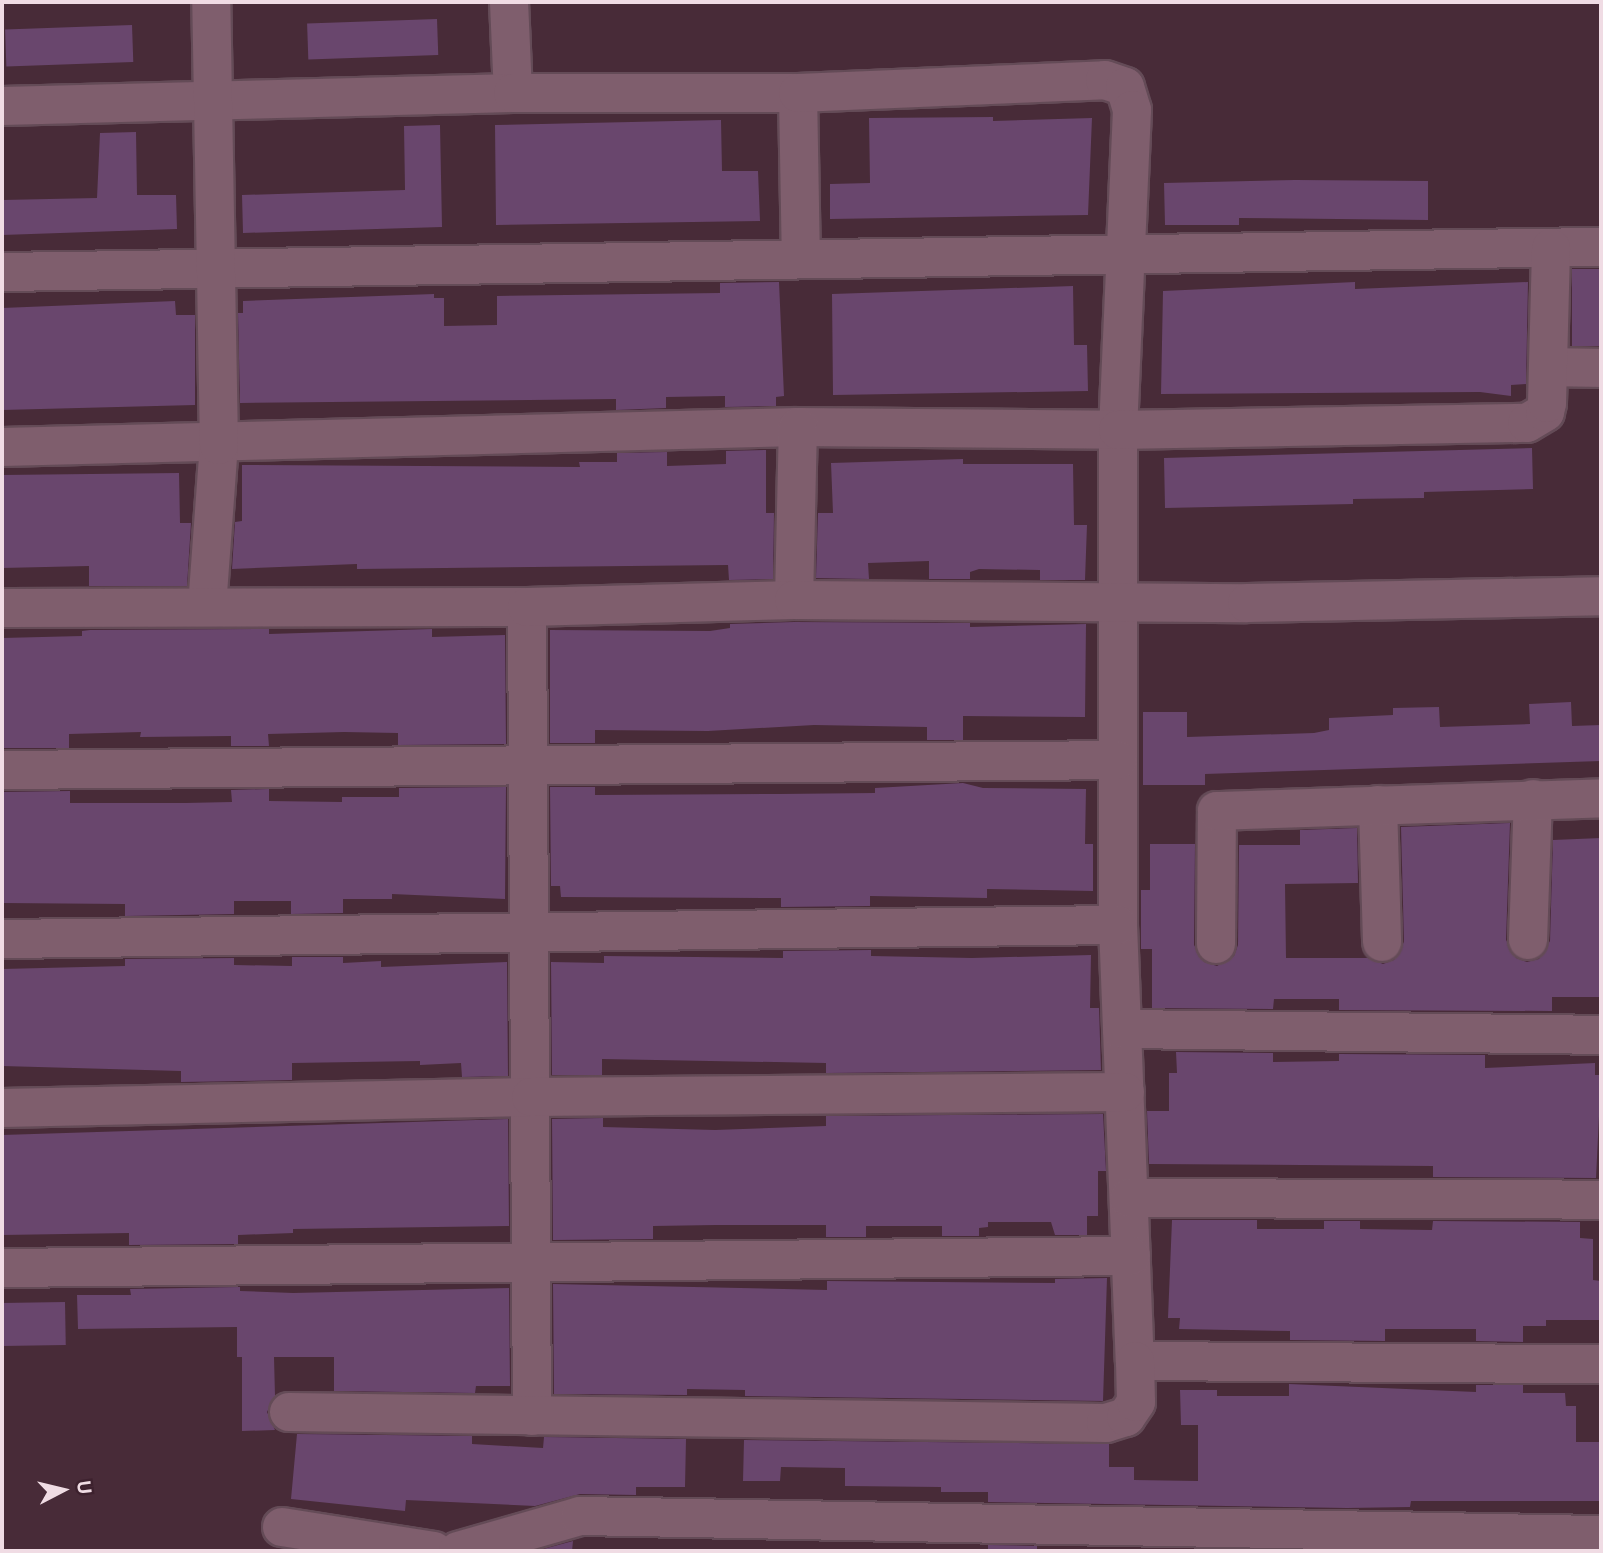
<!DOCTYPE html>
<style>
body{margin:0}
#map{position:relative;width:1603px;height:1553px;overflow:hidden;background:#482b38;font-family:Figtree,sans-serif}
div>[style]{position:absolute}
.building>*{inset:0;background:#69466d;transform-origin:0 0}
.roads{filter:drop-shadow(2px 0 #644b57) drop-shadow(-2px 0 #644b57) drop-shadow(0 2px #644b57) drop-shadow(0 -2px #644b57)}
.minor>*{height:38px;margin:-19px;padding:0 19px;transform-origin:19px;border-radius:19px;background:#7f5e6d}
span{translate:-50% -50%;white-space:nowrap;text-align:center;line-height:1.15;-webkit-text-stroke:5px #3d212e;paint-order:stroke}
.frame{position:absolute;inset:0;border:4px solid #f0dce4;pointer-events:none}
.north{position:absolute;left:28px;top:1455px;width:70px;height:70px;-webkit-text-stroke:5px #3d212e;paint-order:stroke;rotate:83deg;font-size:19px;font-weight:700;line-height:28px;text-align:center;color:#f0dce4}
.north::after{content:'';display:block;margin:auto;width:24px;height:32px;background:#f0dce4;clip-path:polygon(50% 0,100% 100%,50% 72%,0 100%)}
</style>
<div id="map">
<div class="building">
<i style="left:437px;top:19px;width:36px;height:130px;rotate:88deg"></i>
<i style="left:132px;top:25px;width:37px;height:127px;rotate:88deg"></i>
<i style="clip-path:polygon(993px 117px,993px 121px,1092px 118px,1088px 215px,830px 219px,830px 184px,870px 183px,869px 118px)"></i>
<i style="clip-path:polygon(721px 120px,722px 171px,758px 171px,760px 221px,496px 225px,495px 125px)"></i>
<i style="clip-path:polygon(440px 125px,442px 227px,243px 233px,242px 195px,405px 190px,404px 126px)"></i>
<i style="clip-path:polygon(136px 132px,137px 195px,176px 195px,177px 229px,2px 235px,2px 200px,97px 198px,100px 133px)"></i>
<i style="clip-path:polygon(1295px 180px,1428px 181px,1428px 220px,1239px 218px,1239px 225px,1165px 225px,1164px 183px)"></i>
<i style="left:1572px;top:269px;width:29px;height:77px"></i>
<i style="clip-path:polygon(779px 282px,784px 396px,776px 397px,776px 406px,725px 407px,725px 396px,666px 397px,666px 408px,616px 410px,616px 399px,240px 403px,238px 313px,243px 313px,243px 301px,434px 294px,434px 298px,444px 298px,444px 326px,497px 325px,497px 296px,720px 293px,720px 283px)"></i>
<i style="clip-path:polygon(1355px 282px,1355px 289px,1528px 282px,1526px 384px,1511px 385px,1511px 396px,1480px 392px,1161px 394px,1163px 291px)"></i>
<i style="clip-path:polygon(1073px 286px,1074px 345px,1087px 345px,1088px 391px,833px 395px,832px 294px)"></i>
<i style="clip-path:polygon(175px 301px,176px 315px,195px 315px,195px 405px,2px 410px,2px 308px)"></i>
<i style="clip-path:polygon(1532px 448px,1533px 489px,1424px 492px,1424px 498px,1353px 499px,1353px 504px,1165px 508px,1164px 458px)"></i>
<i style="clip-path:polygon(766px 450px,766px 513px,774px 513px,773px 579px,729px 580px,728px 565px,357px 569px,357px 564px,232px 569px,235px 522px,242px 521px,242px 465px,580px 467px,579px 462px,617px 462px,617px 453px,667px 452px,667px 466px,726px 464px,726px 451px)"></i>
<i style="clip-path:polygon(963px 459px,963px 464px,1073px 464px,1074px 525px,1087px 525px,1085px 580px,1040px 580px,1040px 570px,979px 569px,970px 572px,970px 579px,929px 579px,929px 561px,868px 563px,869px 579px,816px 578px,818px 513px,833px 513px,831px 463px)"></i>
<i style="clip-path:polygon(179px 473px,180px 523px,191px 523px,187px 586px,89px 586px,89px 566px,2px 568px,2px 475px)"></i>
<i style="clip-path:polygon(794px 622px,970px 623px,970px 627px,1086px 624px,1085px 717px,963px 716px,963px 740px,927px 740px,927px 727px,814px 725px,708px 731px,595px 730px,595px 743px,550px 743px,550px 630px,710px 631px,730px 628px,730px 624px)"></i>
<i style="clip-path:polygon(269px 629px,269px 634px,432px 629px,432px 637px,505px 635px,506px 744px,398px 745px,398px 733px,344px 732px,268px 734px,269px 746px,231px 746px,231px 736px,140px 737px,141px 732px,69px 734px,69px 748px,2px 748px,2px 638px,82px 636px,82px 631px,90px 630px)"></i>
<i style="clip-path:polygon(1571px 702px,1572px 726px,1601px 725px,1601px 761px,1205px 774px,1205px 785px,1143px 785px,1143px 712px,1187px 712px,1187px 737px,1314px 733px,1329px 730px,1329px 718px,1393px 715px,1393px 708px,1439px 707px,1440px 727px,1530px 724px,1529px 704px)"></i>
<i style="clip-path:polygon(963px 783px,983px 788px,1086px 789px,1085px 844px,1093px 844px,1093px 891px,987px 889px,987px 898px,870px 896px,870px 906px,781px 907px,781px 898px,561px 897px,560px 886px,551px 886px,550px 787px,595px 787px,595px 795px,779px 794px,875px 793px,875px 788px)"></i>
<i style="clip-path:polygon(506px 787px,505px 899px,392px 894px,392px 899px,343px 899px,343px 913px,291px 914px,291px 901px,234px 901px,234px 914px,125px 916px,125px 904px,2px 903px,2px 792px,70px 791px,70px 803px,185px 803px,232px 802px,231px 790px,269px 789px,269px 801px,342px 802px,342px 797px,399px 797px,399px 788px)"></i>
<i style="clip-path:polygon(1510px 823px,1506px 940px,1516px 958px,1527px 962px,1539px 959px,1550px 941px,1553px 840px,1601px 838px,1601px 997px,1552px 997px,1552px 1011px,1339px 1010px,1339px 999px,1274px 999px,1273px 1009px,1152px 1008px,1152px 949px,1141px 949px,1141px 890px,1150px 890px,1150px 844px,1195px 844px,1194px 945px,1204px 962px,1217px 966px,1234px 956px,1238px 945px,1239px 845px,1300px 845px,1300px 830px,1357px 828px,1358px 883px,1285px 884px,1286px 958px,1368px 958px,1383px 964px,1394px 960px,1404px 942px,1401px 827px)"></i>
<i style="clip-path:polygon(871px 950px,871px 956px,972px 958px,1091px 955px,1090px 1008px,1099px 1008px,1101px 1070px,826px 1073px,826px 1063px,602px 1059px,602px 1075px,552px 1075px,551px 962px,604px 963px,604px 956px,783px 958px,783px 951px)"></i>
<i style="clip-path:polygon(292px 957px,343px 957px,343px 963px,381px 961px,381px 967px,507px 962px,508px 1076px,462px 1077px,461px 1063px,420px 1065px,420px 1061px,292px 1063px,292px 1080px,181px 1082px,181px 1071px,2px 1066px,2px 969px,125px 966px,125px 959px,234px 958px,234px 965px,292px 966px)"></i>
<i style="clip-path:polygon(1176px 1052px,1273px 1053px,1273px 1062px,1339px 1061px,1339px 1054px,1485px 1055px,1485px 1068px,1595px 1063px,1595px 1075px,1601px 1075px,1596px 1178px,1433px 1177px,1433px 1166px,1149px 1164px,1147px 1111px,1169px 1111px,1169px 1073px,1177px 1073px)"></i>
<i style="clip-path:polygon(1103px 1114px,1106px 1171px,1098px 1171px,1098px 1216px,1087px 1216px,1087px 1235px,1055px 1235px,1051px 1222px,988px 1222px,988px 1227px,979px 1228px,979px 1236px,942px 1236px,942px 1226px,866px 1226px,866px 1237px,826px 1237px,826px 1225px,716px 1225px,653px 1226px,653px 1239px,553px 1240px,552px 1119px,603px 1118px,603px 1127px,715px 1130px,826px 1126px,826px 1116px)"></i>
<i style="clip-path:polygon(508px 1119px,509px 1226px,293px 1229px,293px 1233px,238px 1235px,238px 1244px,129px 1245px,129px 1233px,2px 1235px,2px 1135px)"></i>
<i style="clip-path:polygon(1172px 1220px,1257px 1220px,1257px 1229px,1324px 1229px,1324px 1221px,1360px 1221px,1360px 1229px,1432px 1230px,1433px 1221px,1580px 1222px,1580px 1238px,1593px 1239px,1593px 1280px,1601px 1281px,1601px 1320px,1546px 1320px,1546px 1326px,1523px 1326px,1523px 1342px,1476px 1341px,1476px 1329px,1385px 1329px,1385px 1341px,1290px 1340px,1290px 1331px,1179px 1329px,1180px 1318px,1168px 1318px)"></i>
<i style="clip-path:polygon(1107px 1278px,1103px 1401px,745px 1396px,745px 1390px,687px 1389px,687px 1395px,554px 1394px,553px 1284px,827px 1290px,827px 1281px,1055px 1283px,1055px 1279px)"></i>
<i style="clip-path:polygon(240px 1287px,240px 1291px,293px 1293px,509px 1288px,510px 1386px,476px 1386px,475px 1393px,334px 1391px,334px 1357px,274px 1357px,275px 1396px,267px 1412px,275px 1430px,242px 1431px,242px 1357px,237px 1357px,237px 1327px,78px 1329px,77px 1295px,131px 1295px,130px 1289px)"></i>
<i style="left:65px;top:1302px;width:43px;height:63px;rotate:89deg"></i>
<i style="clip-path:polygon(1289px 1384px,1476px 1392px,1476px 1385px,1523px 1385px,1523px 1393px,1565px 1393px,1566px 1406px,1576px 1406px,1576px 1442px,1599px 1442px,1599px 1501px,1411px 1501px,1410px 1507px,1347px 1508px,988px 1502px,988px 1492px,941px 1492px,941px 1487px,845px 1486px,845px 1468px,781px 1467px,780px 1481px,743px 1481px,744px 1440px,1109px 1444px,1109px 1467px,1134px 1467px,1134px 1480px,1198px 1481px,1198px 1425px,1181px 1425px,1180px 1390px,1217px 1390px,1217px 1396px,1289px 1396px)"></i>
<i style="clip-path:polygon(297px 1434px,472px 1436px,472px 1444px,543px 1448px,544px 1437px,686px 1439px,685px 1487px,636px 1487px,636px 1495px,580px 1494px,535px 1506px,406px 1500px,405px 1511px,291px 1499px)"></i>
<i style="clip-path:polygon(573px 1541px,572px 1551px,536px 1551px)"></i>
<i style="clip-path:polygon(988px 1545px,1037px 1546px,1037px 1551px,988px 1551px)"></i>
</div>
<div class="roads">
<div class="minor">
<i style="left:509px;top:2px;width:91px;rotate:87.5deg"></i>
<i style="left:798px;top:93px;width:166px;rotate:89deg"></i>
<i style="left:2px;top:106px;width:511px;rotate:-1.46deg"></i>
<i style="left:513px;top:93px;width:285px"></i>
<i style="left:798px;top:93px;width:307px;rotate:-2.4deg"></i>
<i style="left:1105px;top:80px;width:21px;rotate:19deg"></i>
<i style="left:1125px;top:87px;width:24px;rotate:73deg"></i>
<i style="left:1132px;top:110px;width:320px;rotate:92.5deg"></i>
<i style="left:1118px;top:430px;width:495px;rotate:90deg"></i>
<i style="left:1118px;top:925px;width:436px;rotate:87.8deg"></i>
<i style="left:1135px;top:1361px;width:466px;rotate:0.4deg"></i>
<i style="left:2px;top:272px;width:1599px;rotate:-0.9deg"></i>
<i style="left:1550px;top:367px;width:51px;rotate:1.1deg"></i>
<i style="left:2px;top:447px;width:796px;rotate:-1.44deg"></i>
<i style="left:798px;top:427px;width:320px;rotate:0.5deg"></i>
<i style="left:1118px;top:430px;width:409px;rotate:-1deg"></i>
<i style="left:1527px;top:423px;width:21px;rotate:-31deg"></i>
<i style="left:1545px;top:412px;width:9px;rotate:-77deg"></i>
<i style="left:1547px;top:403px;width:155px;rotate:-88.5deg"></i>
<i style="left:794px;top:600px;width:173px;rotate:-88.7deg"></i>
<i style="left:207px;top:607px;width:162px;rotate:-85.8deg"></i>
<i style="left:219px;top:445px;width:443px;rotate:-91deg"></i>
<i style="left:527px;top:607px;width:809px;rotate:89.65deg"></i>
<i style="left:2px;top:608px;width:525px;rotate:-0.11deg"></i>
<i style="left:527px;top:607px;width:267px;rotate:-1.5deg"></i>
<i style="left:794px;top:600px;width:453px;rotate:0.4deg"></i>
<i style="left:1247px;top:603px;width:354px;rotate:-1.1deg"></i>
<i style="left:2px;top:770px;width:1116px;rotate:-0.51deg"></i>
<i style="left:1378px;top:805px;width:137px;rotate:88.3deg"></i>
<i style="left:2px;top:939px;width:1116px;rotate:-0.72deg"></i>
<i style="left:1528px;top:940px;width:141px;rotate:-88deg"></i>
<i style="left:1216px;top:944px;width:133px;rotate:-89.6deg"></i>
<i style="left:1217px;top:811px;width:384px;rotate:-1.9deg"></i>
<i style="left:1122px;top:1029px;width:479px;rotate:0.7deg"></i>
<i style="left:2px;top:1108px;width:529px;rotate:-1.19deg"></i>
<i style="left:531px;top:1097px;width:594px;rotate:-0.48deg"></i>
<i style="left:1129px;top:1198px;width:472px;rotate:0.2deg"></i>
<i style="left:2px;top:1268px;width:1129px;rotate:-0.61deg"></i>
<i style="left:289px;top:1412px;width:817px;rotate:0.77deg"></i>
<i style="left:1106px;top:1423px;width:21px;rotate:-17deg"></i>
<i style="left:1126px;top:1417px;width:18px;rotate:-56deg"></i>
<i style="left:1136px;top:1402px;width:41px;rotate:-91.4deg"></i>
<i style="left:282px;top:1527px;width:154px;rotate:9deg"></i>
<i style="left:458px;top:1551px;width:127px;rotate:-16deg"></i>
<i style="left:580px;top:1516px;width:1021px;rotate:1.07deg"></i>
</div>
</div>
<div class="frame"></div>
<div class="north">U</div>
</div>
